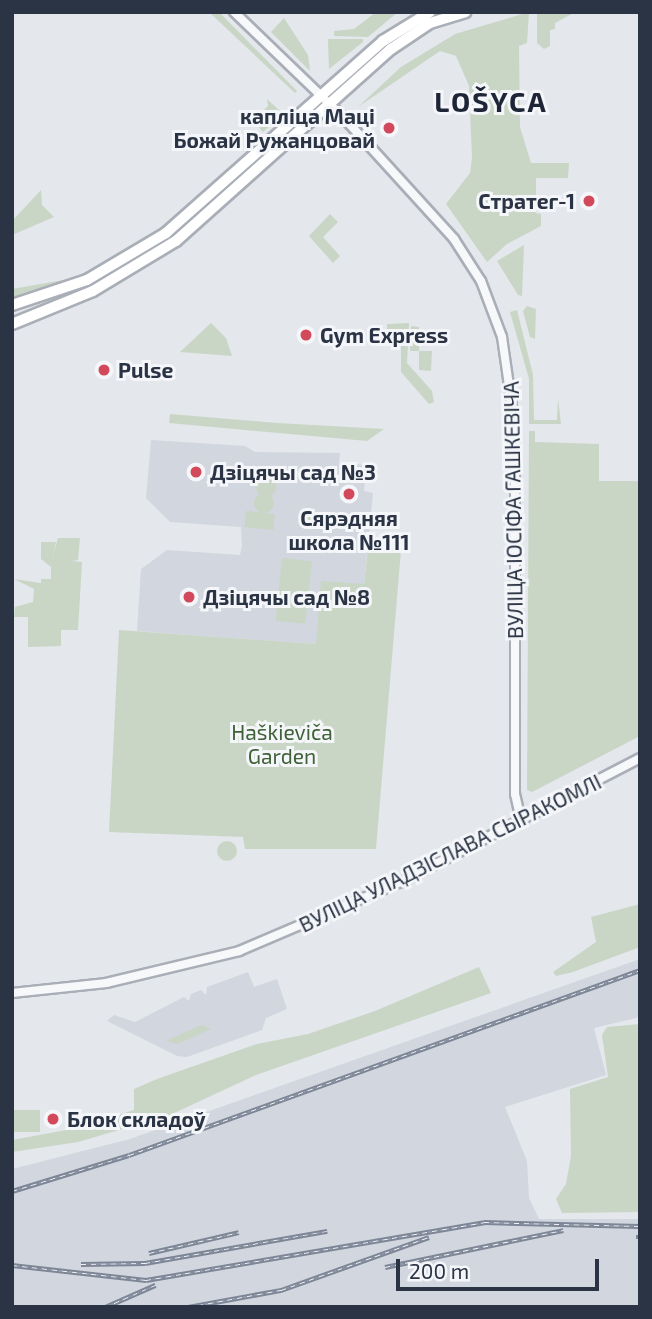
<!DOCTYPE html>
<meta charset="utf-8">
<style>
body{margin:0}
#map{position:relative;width:652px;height:1319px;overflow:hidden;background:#e4e7ec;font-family:"Exo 2",sans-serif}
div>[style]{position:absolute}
.built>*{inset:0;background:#d2d6de}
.green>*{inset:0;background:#c9d6c5;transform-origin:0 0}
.round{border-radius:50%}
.roads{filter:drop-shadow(2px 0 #a9aeb7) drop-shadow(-2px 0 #a9aeb7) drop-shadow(0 2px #a9aeb7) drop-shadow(0 -2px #a9aeb7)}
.minor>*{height:8px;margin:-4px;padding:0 4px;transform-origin:4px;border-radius:4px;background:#f7f8fa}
.major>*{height:10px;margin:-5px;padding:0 5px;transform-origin:5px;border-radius:5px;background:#fff}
.rail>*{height:4.5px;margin-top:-2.25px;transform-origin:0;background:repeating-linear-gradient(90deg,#f4f6f9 0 5px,#7d8696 0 10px);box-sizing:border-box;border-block:2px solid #7d8696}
.dots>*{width:19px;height:19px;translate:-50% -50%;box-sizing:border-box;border:4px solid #f4f6f9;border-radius:50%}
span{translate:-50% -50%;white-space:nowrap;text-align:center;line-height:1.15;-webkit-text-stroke:6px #f4f6f9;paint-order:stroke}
.poi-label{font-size:21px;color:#2b3445;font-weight:700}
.right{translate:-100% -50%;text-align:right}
.left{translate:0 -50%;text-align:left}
.street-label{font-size:21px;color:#2b3445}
.park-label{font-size:21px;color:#3f6138}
.district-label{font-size:28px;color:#1d2536;font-weight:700;letter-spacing:2px}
.frame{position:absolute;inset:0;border:14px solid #2b3445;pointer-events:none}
.scale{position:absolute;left:396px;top:1259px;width:203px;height:32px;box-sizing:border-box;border:4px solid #2b3445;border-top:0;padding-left:9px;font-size:21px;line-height:24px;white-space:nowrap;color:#2b3445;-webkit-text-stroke:5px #f4f6f9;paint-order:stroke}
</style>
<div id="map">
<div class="built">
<i style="clip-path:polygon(151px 440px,245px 446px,255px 452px,340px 453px,339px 463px,366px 465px,364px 491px,373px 493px,364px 584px,316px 644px,137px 631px,141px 569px,167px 550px,240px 555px,242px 545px,241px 527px,170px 522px,146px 498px)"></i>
<i style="clip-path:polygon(640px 959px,640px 1017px,594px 1028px,606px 1075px,505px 1107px,527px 1161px,529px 1198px,539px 1219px,640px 1219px,640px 1307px,12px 1307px,12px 1169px,130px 1139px)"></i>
<i style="clip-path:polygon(248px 972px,254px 987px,277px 979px,287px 1009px,266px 1018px,262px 1030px,187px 1057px,177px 1056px,107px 1021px,114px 1015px,135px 1022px,184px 997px,189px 1001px,191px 994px,201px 990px,206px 995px,207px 987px)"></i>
</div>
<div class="green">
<i style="clip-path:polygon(209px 12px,219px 12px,297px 91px,295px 93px)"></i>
<i style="clip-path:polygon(376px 12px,398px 12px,368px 37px,334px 36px,334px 31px,354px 29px)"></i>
<i style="clip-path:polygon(529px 12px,527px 43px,519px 46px,520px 127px,531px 163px,569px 163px,568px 178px,536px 178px,536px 213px,541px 214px,541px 226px,507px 244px,487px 262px,446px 204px,470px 173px,472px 158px,469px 86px,456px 56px,440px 51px,358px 107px,401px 67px,455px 34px)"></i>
<i style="clip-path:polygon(537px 12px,640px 12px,640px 14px,572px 14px,555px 23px,555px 29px,550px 30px,550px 46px,544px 49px,537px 43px)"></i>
<i style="clip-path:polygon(284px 18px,308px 55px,310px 71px,271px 32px)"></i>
<i style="clip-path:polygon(328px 39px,363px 39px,363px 42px,329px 69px)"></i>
<i style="clip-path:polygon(267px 99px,283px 114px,263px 132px,253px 121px,268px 106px)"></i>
<i style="clip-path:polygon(41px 190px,42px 205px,54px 217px,12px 235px,12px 221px)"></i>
<i style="clip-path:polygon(330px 214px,338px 222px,323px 237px,340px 256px,333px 263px,309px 236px)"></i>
<i style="clip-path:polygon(158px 230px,157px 236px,93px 273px,12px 299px,12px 289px,75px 278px)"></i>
<i style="clip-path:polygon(524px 245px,522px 296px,518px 295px,497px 261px)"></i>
<i style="clip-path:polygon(527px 306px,536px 309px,535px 339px,530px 337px,523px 311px)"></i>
<i style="clip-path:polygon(517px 310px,533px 375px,534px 420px,557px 420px,558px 398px,561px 424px,529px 424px,529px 379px,510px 312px)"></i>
<i style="clip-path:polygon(211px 323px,226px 338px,232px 356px,180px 352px)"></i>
<i style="clip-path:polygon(409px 323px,407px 363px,432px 391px,434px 402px,429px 404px,401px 372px,401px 329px,387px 329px,387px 324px)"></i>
<i style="clip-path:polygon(411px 326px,419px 327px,419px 351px,432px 351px,431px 371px,419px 370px,419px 351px,410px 351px)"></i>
<i style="clip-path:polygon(170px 414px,277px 423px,384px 429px,367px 441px,169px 423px)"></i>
<i style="clip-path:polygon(529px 431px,535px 431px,535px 442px,599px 444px,599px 481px,640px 481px,640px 736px,532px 792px,527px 790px)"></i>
<i class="round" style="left:256px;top:477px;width:20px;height:20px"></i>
<i class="round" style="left:254px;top:493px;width:20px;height:20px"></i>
<i style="left:246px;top:511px;width:29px;height:16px;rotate:6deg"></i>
<i style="left:305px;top:515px;width:28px;height:12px;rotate:2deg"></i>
<i style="clip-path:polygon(58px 538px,80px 538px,78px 560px,72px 561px,82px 562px,78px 630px,61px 630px,61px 646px,28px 647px,28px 617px,14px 617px,15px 607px,33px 602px,34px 589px,14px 579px,41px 583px,41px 579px,51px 579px,51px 567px,41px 559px,41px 542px,56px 542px,52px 558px)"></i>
<i style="clip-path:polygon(368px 548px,401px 550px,376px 849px,245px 849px,243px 837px,109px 832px,119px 630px,316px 644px,321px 581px,364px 584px)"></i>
<i style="left:282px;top:558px;width:30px;height:63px;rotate:6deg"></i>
<i class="round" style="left:217px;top:841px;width:20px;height:20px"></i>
<i style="clip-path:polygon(640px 904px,640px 947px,573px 972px,556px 976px,553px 972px,596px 942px,591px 917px)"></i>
<i style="clip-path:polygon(479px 967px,491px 993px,256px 1075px,170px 1115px,78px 1142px,12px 1152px,12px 1140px,72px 1129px,134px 1110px,134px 1089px,157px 1079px,257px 1044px,308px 1034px,375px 1011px)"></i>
<i style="clip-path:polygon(640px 1024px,640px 1212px,562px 1213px,556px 1199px,566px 1184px,571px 1156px,570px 1089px,608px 1077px,602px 1035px,607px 1027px)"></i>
<i style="clip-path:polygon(201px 1025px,211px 1029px,177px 1044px,166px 1041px)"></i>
<i style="left:12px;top:1110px;width:28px;height:22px"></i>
</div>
<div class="roads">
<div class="minor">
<i style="left:234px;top:12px;width:153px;rotate:43.9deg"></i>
<i style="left:344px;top:118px;width:164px;rotate:47.7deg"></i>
<i style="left:454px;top:239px;width:50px;rotate:57.3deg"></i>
<i style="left:481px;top:281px;width:60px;rotate:69.4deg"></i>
<i style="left:502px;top:337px;width:91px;rotate:81.8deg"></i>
<i style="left:515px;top:427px;width:367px;rotate:90deg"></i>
<i style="left:515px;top:794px;width:27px;rotate:77deg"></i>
<i style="left:12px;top:993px;width:95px;rotate:-6.1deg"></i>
<i style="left:106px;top:983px;width:137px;rotate:-13.5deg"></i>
<i style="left:239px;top:951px;width:176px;rotate:-23.1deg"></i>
<i style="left:401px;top:882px;width:269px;rotate:-27.4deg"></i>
</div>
<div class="major">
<i style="left:12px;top:305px;width:79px;rotate:-18.4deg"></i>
<i style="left:87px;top:280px;width:92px;rotate:-30.7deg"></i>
<i style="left:166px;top:233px;width:290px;rotate:-41.5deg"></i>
<i style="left:383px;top:41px;width:55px;rotate:-31.7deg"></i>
<i style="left:12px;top:324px;width:87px;rotate:-22.2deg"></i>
<i style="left:93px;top:291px;width:97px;rotate:-31.1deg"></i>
<i style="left:176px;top:241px;width:288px;rotate:-41.8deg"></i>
<i style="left:391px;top:49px;width:47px;rotate:-33.7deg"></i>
<i style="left:430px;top:23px;width:37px;rotate:-17deg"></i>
</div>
</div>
<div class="rail">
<i style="left:12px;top:1191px;width:122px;rotate:-17.1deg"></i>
<i style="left:129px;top:1155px;width:543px;rotate:-19.9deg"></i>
<i style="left:636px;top:1237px;width:4px"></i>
<i style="left:149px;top:1253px;width:92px;rotate:-13.1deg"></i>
<i style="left:81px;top:1264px;width:64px;rotate:-0.9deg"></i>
<i style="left:145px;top:1263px;width:185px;rotate:-10deg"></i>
<i style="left:12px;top:1265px;width:135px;rotate:6.4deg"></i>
<i style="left:146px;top:1280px;width:343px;rotate:-9.7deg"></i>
<i style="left:484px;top:1222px;width:156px;rotate:1.5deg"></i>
<i style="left:385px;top:1267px;width:182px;rotate:-11.7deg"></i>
<i style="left:105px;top:1307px;width:55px;rotate:-23.7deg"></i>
<i style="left:188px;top:1307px;width:95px;rotate:-10.4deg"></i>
<i style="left:281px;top:1290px;width:157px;rotate:-19.7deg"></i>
</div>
<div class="dots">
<i style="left:389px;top:128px;background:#d1495b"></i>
<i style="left:589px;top:201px;background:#d1495b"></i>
<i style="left:306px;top:335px;background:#d1495b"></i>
<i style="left:104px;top:370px;background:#d1495b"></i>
<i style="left:196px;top:472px;background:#d1495b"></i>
<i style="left:349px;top:494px;background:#d1495b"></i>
<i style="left:189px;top:597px;background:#d1495b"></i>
<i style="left:53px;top:1119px;background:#d1495b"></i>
</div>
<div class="poi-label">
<span class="right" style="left:375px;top:128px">капліца Маці<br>Божай Ружанцовай</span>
<span class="right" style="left:575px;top:201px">Стратег-1</span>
<span class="left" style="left:320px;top:335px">Gym Express</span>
<span class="left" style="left:118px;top:370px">Pulse</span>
<span class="left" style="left:210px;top:472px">Дзіцячы сад №3</span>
<span style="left:349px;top:530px">Сярэдняя<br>школа №111</span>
<span class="left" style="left:203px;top:597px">Дзіцячы сад №8</span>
<span class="left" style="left:67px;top:1119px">Блок складоў</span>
</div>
<div class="street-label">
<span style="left:513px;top:510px;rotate:-91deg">ВУЛІЦА ІОСІФА ГАШКЕВІЧА</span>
<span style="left:450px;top:853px;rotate:-26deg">ВУЛІЦА УЛАДЗІСЛАВА СЫРАКОМЛІ</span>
</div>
<div class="park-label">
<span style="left:282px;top:744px">Haškieviča<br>Garden</span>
</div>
<div class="district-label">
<span style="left:491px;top:101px">LOŠYCA</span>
</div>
<div class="frame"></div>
<div class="scale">200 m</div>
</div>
